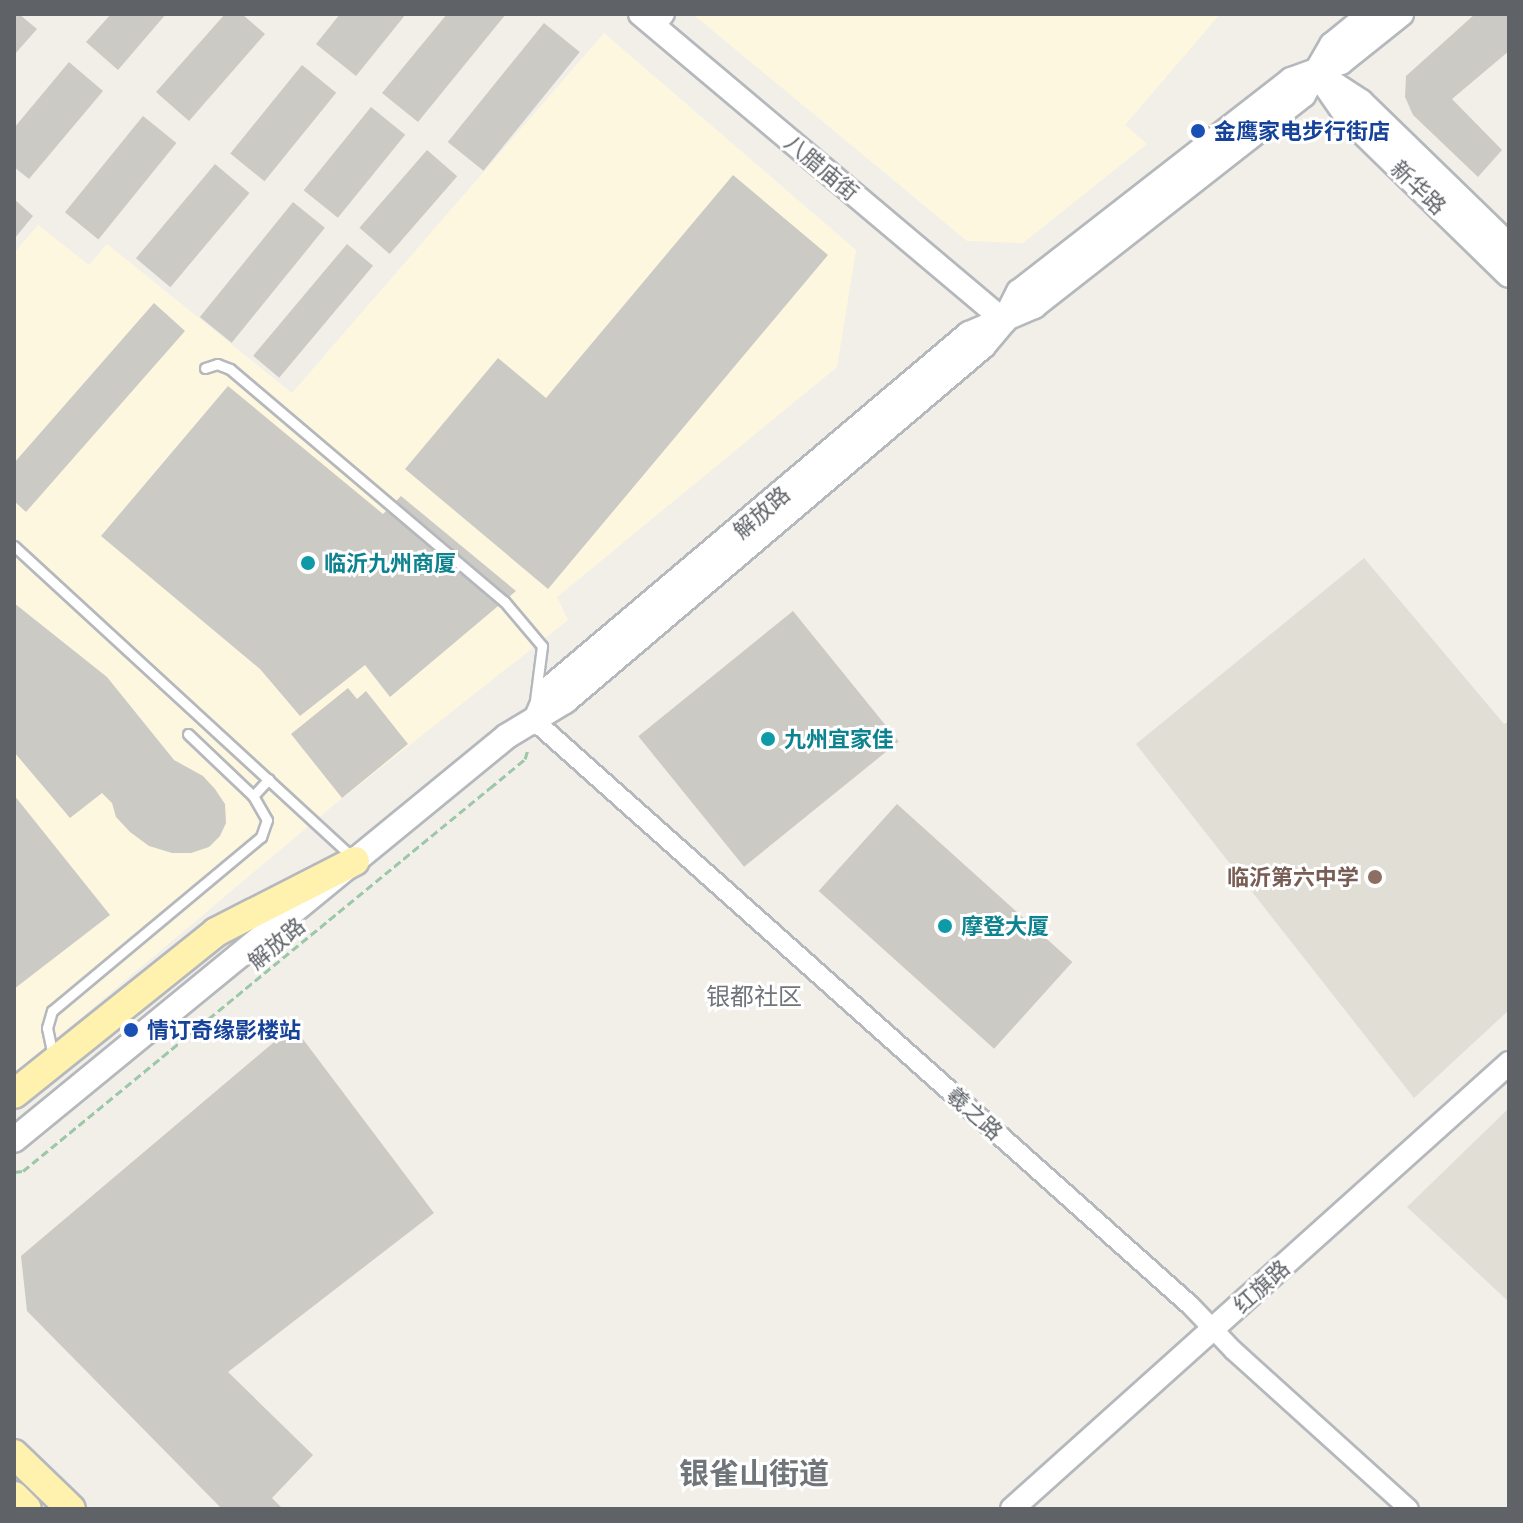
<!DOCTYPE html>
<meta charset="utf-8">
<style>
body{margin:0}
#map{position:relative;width:1523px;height:1523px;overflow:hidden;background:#f1efe8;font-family:Barlow,"Noto Sans SC",sans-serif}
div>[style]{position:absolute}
.commercial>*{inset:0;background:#fef7e0}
.education>*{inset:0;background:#e1ded6}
.building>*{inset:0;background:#cccac5;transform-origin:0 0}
.path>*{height:3px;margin-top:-1.5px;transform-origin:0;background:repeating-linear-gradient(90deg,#9cc7a9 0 8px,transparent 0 12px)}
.roads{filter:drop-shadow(2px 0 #b5b8bc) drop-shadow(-2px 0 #b5b8bc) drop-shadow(0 2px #b5b8bc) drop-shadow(0 -2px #b5b8bc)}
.service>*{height:9px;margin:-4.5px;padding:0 4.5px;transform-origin:4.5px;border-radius:4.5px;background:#fff}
.minor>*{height:18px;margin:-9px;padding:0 9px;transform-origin:9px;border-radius:9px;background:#fff}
.tertiary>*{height:22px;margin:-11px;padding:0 11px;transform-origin:11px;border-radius:11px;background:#fff}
.secondary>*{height:24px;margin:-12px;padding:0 12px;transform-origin:12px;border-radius:12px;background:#fff}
.primary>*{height:28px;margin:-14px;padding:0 14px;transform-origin:14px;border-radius:14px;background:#fff2af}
.dots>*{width:22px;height:22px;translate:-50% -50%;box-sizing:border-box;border:4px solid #fff;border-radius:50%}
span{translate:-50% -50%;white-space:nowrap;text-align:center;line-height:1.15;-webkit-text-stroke:6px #fff;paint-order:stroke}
.transit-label{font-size:22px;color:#164399;font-weight:700}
.left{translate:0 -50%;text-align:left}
.street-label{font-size:22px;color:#5f6368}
.culture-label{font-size:22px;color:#0d838f;font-weight:700}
.education-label{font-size:22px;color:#785e54;font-weight:700}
.right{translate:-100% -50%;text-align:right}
.neighbourhood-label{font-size:24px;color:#70757a}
.district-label{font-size:30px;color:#70757a;font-weight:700}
.frame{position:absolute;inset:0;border:16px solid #5f6368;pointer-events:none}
</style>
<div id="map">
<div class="commercial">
<i style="clip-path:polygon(1220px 14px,1125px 125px,1147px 144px,1023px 243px,967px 241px,694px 15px)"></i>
<i style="clip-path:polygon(604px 33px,856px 250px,837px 367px,557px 597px,568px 620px,330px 808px,14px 1074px,14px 253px,38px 225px,89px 265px,107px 244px,292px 393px)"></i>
</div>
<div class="education">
<i style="clip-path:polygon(1364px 558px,1504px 724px,1509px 721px,1509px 1010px,1414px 1098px,1136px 744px)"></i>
<i style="clip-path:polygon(1509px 1108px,1509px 1302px,1407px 1207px)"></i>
</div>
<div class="building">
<i style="clip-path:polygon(14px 14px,19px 14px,37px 29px,14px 55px)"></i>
<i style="clip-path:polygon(111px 14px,166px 14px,118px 70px,86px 42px)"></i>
<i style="clip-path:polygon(225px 14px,242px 14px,265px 34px,189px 121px,156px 92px)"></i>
<i style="clip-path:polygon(340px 14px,406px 14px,356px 76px,316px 44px)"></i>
<i style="clip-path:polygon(447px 14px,506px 14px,418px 122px,382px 93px)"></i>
<i style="clip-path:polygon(1475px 14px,1509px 14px,1509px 51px,1452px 99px,1502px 150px,1478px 177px,1413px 115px,1405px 97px,1406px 76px)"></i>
<i style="left:544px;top:23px;width:46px;height:153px;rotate:39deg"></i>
<i style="clip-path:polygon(69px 62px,103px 91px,29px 179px,14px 167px,14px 128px)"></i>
<i style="left:302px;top:65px;width:44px;height:114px;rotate:39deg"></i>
<i style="left:371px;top:107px;width:44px;height:107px;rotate:39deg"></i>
<i style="left:143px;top:116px;width:43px;height:124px;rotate:39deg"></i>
<i style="left:427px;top:150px;width:40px;height:103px;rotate:41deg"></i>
<i style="left:215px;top:164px;width:45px;height:123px;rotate:40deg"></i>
<i style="clip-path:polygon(733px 175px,828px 255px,548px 589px,405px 469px,498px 358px,546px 398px)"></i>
<i style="clip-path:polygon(14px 199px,33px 216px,14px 239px)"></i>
<i style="left:293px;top:202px;width:41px;height:148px;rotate:39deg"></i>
<i style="left:347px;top:244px;width:34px;height:146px;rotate:40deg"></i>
<i style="clip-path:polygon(154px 303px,185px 331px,26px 512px,14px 501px,14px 463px)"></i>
<i style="clip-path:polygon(228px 386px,383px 514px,401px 496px,516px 591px,390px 697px,365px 665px,300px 716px,260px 669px,101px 536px)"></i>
<i style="clip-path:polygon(14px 603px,107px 677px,174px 760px,203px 776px,215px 789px,225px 804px,226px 823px,220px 836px,209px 847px,191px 853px,172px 853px,149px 846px,130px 832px,116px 817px,112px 803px,102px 793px,70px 818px,14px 752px)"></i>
<i style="left:793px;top:611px;width:168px;height:199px;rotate:51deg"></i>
<i style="clip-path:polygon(348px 688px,357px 699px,366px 691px,408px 744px,342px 798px,291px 734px)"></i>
<i style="clip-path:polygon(14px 795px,110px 915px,14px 989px)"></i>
<i style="left:897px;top:804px;width:236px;height:117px;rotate:42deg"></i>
<i style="clip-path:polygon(293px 1026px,434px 1213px,228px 1372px,313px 1455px,272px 1498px,283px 1509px,222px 1509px,27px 1311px,21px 1256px)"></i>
</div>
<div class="path">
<i style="left:14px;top:1172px;width:9px;rotate:-6deg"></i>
<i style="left:23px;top:1171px;width:604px;rotate:-39.36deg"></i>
<i style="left:490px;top:788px;width:45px;rotate:-39.6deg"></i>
<i style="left:525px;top:759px;width:10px;rotate:-73deg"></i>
</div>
<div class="roads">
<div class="service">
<i style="left:205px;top:368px;width:13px;rotate:-18deg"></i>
<i style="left:217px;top:364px;width:14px;rotate:21deg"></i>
<i style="left:230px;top:369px;width:359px;rotate:40.3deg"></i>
<i style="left:504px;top:601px;width:59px;rotate:49.8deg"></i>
<i style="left:542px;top:646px;width:55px;rotate:97.3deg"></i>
<i style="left:14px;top:546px;width:461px;rotate:42.6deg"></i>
<i style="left:188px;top:734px;width:90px;rotate:43.6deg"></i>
<i style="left:53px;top:1056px;width:29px;rotate:-102deg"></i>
<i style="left:47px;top:1028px;width:18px;rotate:-74deg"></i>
<i style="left:52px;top:1011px;width:272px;rotate:-39.8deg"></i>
<i style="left:261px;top:837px;width:18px;rotate:-71deg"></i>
<i style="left:267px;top:820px;width:28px;rotate:-120deg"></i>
<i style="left:253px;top:796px;width:23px;rotate:-47deg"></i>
</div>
<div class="minor">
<i style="left:655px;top:27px;width:16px;rotate:-52deg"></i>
<i style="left:536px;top:722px;width:878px;rotate:41.72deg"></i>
<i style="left:1191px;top:1306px;width:61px;rotate:46.3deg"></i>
<i style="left:1233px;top:1350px;width:237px;rotate:42.1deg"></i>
</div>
<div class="tertiary">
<i style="left:640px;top:14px;width:476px;rotate:40.1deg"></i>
<i style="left:1012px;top:1509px;width:668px;rotate:-41.9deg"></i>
</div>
<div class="secondary">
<i style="left:1317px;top:73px;width:56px;rotate:55.2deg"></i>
<i style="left:1349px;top:119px;width:223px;rotate:44.3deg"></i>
<i style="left:1329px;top:81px;width:38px;rotate:33deg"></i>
<i style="left:1361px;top:102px;width:206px;rotate:44.2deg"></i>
<i style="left:535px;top:722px;width:36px;rotate:-67deg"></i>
<i style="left:549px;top:689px;width:550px;rotate:-40.21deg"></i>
<i style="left:969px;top:334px;width:71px;rotate:-23.3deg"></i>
<i style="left:1034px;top:306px;width:342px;rotate:-38.1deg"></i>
<i style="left:1303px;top:95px;width:58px;rotate:-59.9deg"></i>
<i style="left:1332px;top:45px;width:49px;rotate:-39.2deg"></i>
<i style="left:14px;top:1140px;width:637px;rotate:-39.33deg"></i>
<i style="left:507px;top:736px;width:68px;rotate:-31.1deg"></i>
<i style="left:565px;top:701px;width:548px;rotate:-40.34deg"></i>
<i style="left:983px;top:346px;width:33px;rotate:-50deg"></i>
<i style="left:1004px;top:321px;width:33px;rotate:-63deg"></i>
<i style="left:1019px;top:292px;width:345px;rotate:-37.9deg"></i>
<i style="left:1291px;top:80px;width:53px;rotate:-19.8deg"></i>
<i style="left:1341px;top:62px;width:77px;rotate:-38.7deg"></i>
</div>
<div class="primary">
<i style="left:14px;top:1094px;width:259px;rotate:-38.7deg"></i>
<i style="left:216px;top:932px;width:156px;rotate:-27.1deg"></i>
<i style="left:14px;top:1454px;width:79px;rotate:44deg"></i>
<i style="left:14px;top:1496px;width:18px;rotate:45deg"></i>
</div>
</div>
<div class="dots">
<i style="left:1198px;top:131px;background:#1a4fb4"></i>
<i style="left:308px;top:563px;background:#0f9aa8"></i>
<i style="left:768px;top:739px;background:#0f9aa8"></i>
<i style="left:1375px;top:877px;background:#8d6e63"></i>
<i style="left:945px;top:926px;background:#0f9aa8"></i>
<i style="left:131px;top:1030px;background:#1a4fb4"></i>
</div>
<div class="transit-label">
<span class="left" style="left:1214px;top:131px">金鹰家电步行街店</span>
<span class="left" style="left:147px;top:1030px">情订奇缘影楼站</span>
</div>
<div class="street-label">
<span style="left:822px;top:167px;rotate:40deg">八腊庙街</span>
<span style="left:1419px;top:187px;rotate:44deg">新华路</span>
<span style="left:761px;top:512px;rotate:-41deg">解放路</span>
<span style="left:276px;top:943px;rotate:-40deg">解放路</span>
<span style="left:975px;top:1113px;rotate:42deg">羲之路</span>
<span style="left:1261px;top:1286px;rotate:-42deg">红旗路</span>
</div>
<div class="culture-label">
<span class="left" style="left:324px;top:563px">临沂九州商厦</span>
<span class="left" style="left:784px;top:739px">九州宜家佳</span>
<span class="left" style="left:961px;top:926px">摩登大厦</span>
</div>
<div class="education-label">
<span class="right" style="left:1359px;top:877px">临沂第六中学</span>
</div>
<div class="neighbourhood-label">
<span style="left:754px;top:996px">银都社区</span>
</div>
<div class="district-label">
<span style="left:754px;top:1472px">银雀山街道</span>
</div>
<div class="frame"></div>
</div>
